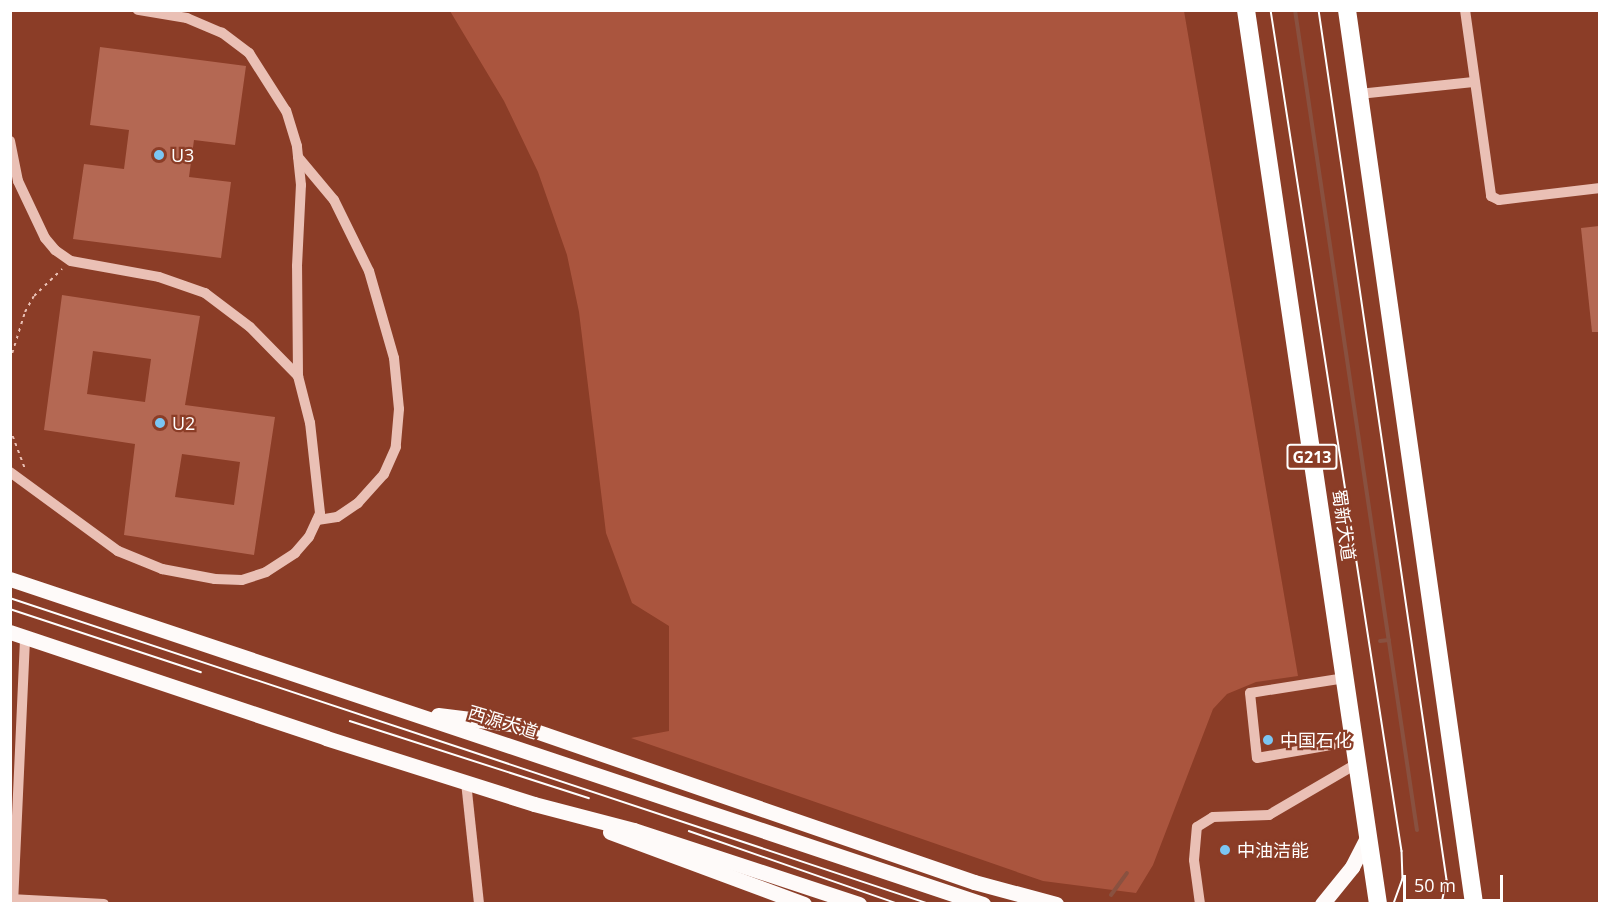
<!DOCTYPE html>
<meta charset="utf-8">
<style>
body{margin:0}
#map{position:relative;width:1610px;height:914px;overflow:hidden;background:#8b3d27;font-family:"Open Sans","Noto Sans SC",sans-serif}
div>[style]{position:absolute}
.green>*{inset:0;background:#aa553e}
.stream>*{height:4px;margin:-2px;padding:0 2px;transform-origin:2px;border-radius:2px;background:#895140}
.building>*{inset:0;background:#b46853}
.path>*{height:2px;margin-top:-1px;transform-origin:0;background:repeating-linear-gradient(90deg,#eac0b5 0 3px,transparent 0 7.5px)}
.minor>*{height:10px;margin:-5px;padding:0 5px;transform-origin:5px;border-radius:5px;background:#eac0b5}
.major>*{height:15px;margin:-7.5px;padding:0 7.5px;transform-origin:7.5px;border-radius:7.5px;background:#fefaf9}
.highway>*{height:18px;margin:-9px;padding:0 9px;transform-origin:9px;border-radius:9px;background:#fff}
.tram>*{height:1.5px;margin:-0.75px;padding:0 0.75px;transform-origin:0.75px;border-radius:0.75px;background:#fff}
.dots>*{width:16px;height:16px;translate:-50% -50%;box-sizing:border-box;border:3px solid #8b3d27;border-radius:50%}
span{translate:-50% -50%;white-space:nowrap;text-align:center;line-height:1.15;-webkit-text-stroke:4.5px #8b3d27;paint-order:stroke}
.shield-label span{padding:2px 4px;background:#8b3d27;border:2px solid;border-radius:4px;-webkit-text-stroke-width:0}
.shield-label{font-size:16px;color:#fff;font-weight:700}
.poi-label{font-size:18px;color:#fff}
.left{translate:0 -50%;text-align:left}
.street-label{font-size:18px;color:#fff}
.frame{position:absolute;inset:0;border:12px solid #fff;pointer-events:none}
.scale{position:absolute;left:1403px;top:875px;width:100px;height:27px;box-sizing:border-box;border:3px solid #fff;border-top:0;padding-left:8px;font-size:18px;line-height:21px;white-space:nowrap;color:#fff;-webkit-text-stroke:4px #8b3d27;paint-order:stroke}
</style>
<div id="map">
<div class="green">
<i style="clip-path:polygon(450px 11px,1184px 11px,1298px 676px,1256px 682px,1227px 694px,1213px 709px,1153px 865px,1136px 893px,1043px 881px,631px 738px,669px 731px,669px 626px,632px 603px,606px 533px,579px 312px,567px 255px,538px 172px,504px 101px)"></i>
</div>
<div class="stream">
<i style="left:1295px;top:10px;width:829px;rotate:81.54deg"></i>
<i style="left:1380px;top:641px;width:9px;rotate:-6deg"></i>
<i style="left:1111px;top:895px;width:27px;rotate:-54deg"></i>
</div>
<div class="building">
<i style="clip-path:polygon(100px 47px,246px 66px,235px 145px,194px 140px,189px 177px,231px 182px,221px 258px,73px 239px,84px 164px,124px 169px,129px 130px,90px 125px)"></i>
<i style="clip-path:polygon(1599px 226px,1599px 332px,1592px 332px,1581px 228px)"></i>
<i style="clip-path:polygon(evenodd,62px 295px,200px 316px,185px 405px,275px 417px,254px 555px,124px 535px,135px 444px,44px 430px,62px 295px,93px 351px,151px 359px,145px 402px,87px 394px,93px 351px,62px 295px,182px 454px,240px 462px,234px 505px,175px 497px,182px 454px)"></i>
</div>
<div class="path">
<i style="left:10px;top:360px;width:50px;rotate:-72.6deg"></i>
<i style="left:25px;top:312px;width:18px;rotate:-61deg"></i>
<i style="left:34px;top:296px;width:39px;rotate:-44deg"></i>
<i style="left:10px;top:429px;width:43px;rotate:69.4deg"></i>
</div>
<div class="minor">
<i style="left:1465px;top:10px;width:188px;rotate:82deg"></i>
<i style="left:1491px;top:196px;width:9px;rotate:27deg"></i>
<i style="left:1499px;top:200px;width:102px;rotate:-6.8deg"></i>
<i style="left:1359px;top:94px;width:115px;rotate:-6deg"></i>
<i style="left:10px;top:141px;width:41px;rotate:78.7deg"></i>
<i style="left:18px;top:181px;width:63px;rotate:64.7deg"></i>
<i style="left:45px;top:238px;width:16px;rotate:50deg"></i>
<i style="left:55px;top:250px;width:19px;rotate:35deg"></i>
<i style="left:71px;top:261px;width:89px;rotate:10.3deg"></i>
<i style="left:159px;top:277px;width:49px;rotate:19.2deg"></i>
<i style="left:205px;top:293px;width:56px;rotate:37.1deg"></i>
<i style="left:250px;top:327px;width:69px;rotate:45.6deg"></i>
<i style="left:298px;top:157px;width:56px;rotate:50.1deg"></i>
<i style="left:334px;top:200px;width:79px;rotate:63.8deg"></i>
<i style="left:369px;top:271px;width:91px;rotate:74deg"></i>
<i style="left:394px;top:358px;width:51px;rotate:84.4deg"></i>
<i style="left:399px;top:409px;width:38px;rotate:95deg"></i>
<i style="left:396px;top:447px;width:30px;rotate:114deg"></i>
<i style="left:384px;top:474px;width:39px;rotate:132deg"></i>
<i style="left:358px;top:503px;width:25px;rotate:146deg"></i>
<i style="left:337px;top:517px;width:20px;rotate:171deg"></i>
<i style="left:10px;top:472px;width:134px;rotate:36.2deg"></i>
<i style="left:118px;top:551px;width:48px;rotate:22.2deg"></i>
<i style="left:162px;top:569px;width:54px;rotate:10.7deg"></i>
<i style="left:215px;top:579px;width:27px;rotate:2deg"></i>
<i style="left:242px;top:580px;width:25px;rotate:-18deg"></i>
<i style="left:266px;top:572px;width:35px;rotate:-33deg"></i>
<i style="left:295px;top:553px;width:21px;rotate:-49deg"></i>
<i style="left:309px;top:537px;width:26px;rotate:-65deg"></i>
<i style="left:320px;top:513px;width:91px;rotate:-96.3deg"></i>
<i style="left:310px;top:423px;width:49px;rotate:-104.3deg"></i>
<i style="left:298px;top:376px;width:110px;rotate:-90.5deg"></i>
<i style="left:297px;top:266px;width:81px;rotate:-87.2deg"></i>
<i style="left:301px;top:185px;width:39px;rotate:-96deg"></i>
<i style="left:297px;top:146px;width:37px;rotate:-107deg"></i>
<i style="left:286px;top:111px;width:69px;rotate:-122.5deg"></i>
<i style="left:249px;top:53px;width:34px;rotate:-143deg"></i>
<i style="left:222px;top:33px;width:38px;rotate:-157deg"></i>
<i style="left:187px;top:18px;width:50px;rotate:-170.7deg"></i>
<i style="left:1345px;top:678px;width:96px;rotate:171deg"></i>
<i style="left:1250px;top:693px;width:65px;rotate:83.9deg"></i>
<i style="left:1257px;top:758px;width:98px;rotate:-9.9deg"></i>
<i style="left:466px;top:782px;width:123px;rotate:83.9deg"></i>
<i style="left:10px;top:899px;width:94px;rotate:3deg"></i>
<i style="left:13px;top:904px;width:267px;rotate:-87.4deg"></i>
<i style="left:1200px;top:904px;width:44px;rotate:-97.8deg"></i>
<i style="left:1194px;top:860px;width:33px;rotate:-85deg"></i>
<i style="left:1197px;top:827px;width:19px;rotate:-32deg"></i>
<i style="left:1213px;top:817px;width:56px;rotate:-2deg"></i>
<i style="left:1269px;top:815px;width:103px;rotate:-30.3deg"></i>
</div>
<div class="major">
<i style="left:10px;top:579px;width:1026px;rotate:18.47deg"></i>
<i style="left:10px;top:632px;width:333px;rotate:18.5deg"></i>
<i style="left:326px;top:738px;width:218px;rotate:17.6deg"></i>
<i style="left:534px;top:804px;width:103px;rotate:14.6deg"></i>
<i style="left:634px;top:830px;width:237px;rotate:18.2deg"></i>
<i style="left:438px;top:715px;width:81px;rotate:7.1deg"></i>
<i style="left:518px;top:725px;width:482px;rotate:19deg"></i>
<i style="left:974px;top:882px;width:85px;rotate:15deg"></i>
<i style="left:610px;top:832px;width:207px;rotate:20.4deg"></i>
<i style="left:1322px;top:904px;width:48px;rotate:-51deg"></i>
<i style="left:1352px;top:867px;width:35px;rotate:-63deg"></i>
</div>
<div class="highway">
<i style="left:1246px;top:10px;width:904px;rotate:81.6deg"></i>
<i style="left:1347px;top:10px;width:903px;rotate:81.91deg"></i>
</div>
<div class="tram">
<i style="left:1271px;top:10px;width:851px;rotate:81.15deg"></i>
<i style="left:1402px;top:851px;width:28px;rotate:88deg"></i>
<i style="left:1403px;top:879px;width:27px;rotate:110deg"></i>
<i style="left:1319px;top:10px;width:879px;rotate:81.63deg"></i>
<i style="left:1447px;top:880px;width:25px;rotate:102deg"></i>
<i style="left:10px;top:598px;width:970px;rotate:18.4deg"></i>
<i style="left:10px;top:609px;width:201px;rotate:18.3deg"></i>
<i style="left:350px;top:721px;width:251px;rotate:17.9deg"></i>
<i style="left:689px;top:831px;width:222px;rotate:19.2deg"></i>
</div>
<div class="dots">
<i style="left:159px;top:155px;background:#7bc6f3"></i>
<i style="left:160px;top:423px;background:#7bc6f3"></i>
<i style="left:1268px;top:740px;background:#7bc6f3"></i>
<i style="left:1225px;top:850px;background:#7bc6f3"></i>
</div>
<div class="shield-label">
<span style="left:1312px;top:457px">G213</span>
</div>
<div class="poi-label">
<span class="left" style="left:171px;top:155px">U3</span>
<span class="left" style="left:172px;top:423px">U2</span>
<span class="left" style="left:1280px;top:740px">中国石化</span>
<span class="left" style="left:1237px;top:850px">中油洁能</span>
</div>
<div class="street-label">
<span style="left:1344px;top:525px;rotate:82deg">蜀新大道</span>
<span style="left:503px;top:722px;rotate:17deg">西源大道</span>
</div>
<div class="frame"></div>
<div class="scale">50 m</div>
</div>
